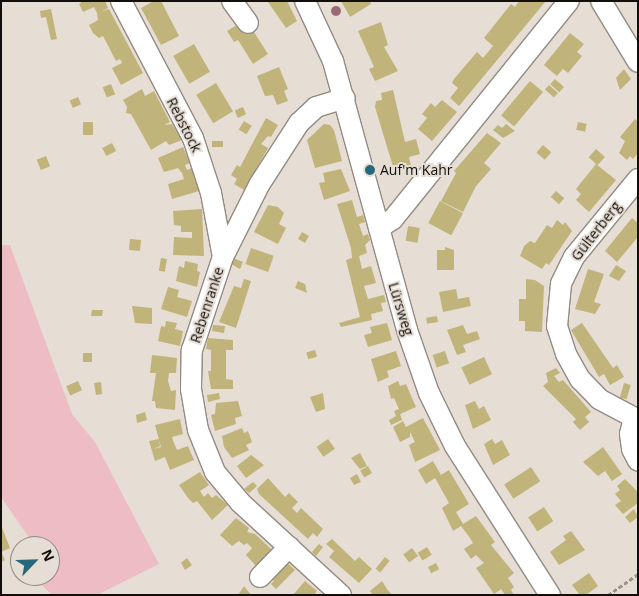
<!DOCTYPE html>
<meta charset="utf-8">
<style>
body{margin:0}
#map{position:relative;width:639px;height:596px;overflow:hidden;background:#e6ddd4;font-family:"Open Sans",sans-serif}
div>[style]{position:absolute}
.green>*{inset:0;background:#eebdc4}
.building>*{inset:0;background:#c0b47a;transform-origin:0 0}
.path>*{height:2.5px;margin-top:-1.25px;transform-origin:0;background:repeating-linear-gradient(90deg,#9a938c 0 4px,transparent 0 6.5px)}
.roads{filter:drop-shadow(1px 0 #938b83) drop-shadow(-1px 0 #938b83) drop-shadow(0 1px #938b83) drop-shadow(0 -1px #938b83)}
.minor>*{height:20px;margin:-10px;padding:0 10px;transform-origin:10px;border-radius:10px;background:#fff}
.trees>*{width:10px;height:10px;margin:-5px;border-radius:50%;background:#986b74}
.dots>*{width:14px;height:14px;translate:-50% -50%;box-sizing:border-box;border:2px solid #e6ddd4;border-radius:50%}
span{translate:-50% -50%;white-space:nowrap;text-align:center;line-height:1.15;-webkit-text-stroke:4px #e6ddd4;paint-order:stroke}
.street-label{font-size:14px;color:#110e0b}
.poi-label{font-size:14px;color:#110e0b}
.left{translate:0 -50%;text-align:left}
.frame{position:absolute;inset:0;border:2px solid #110e0b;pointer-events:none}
.north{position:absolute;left:10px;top:536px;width:50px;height:50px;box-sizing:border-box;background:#e6ddd4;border:1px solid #918a84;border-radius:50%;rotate:66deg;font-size:14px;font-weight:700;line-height:20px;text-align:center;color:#110e0b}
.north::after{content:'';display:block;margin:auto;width:18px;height:22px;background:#25697a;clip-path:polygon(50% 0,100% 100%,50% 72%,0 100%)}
</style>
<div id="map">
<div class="green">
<i style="clip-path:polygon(1px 245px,10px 245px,72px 414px,95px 442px,159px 564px,97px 595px,52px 595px,41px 584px,40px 576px,50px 576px,50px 546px,35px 546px,1px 497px)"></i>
</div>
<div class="building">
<i style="clip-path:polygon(83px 1px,105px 1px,108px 8px,102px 11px,109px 9px,143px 73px,121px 85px,112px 68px,122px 63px,120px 59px,116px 61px,103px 36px,99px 38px,93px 33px,89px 25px,98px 20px,97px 13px,94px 7px,83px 12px,79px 4px)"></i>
<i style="clip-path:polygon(154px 1px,161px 1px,179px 36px,161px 45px,141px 8px)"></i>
<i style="clip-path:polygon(263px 1px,287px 1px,297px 21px,286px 28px,268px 2px)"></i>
<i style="clip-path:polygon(341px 1px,370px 1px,371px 4px,350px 17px)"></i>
<i style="clip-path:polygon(519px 1px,546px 1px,459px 106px,450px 98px,458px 88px,452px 83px,454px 79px,477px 52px,483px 58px,493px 46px,484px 38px,511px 4px,515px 7px)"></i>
<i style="clip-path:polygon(51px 9px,57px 39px,51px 40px,46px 17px,41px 18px,40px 11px)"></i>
<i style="clip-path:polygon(381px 22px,388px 45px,384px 47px,398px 71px,375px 81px,369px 69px,374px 67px,358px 31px)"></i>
<i style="clip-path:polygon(237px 25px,244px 34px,252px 29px,268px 54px,253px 64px,238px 40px,234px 42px,227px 31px)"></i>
<i style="clip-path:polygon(570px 33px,584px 44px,577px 52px,582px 56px,568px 73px,563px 69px,557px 76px,544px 65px)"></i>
<i style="left:194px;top:44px;width:32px;height:24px;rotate:60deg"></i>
<i style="clip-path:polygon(279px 67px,288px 89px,284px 91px,288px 101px,277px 105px,273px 95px,265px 96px,257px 76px)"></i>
<i style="clip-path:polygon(624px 69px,631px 79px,620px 90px,616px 78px)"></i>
<i style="left:555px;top:79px;width:12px;height:7px;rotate:42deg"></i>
<i style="left:530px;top:81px;width:17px;height:45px;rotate:40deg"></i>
<i style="left:216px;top:83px;width:33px;height:23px;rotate:59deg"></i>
<i style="left:111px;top:84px;width:11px;height:9px;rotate:68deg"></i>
<i style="left:549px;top:85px;width:12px;height:6px;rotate:42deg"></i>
<i style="clip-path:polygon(142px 89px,145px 96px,154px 91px,170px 122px,164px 125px,172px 124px,182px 140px,169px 145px,166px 141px,151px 150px,131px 114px,126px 113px,127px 107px,123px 100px)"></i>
<i style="clip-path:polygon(393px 90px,405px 142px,416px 139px,420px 154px,409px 157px,411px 166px,394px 170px,375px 107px,376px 101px,382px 100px,381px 93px)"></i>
<i style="left:78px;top:97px;width:8px;height:9px;rotate:67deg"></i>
<i style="clip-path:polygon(442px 100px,457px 112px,432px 141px,418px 129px,427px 118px,422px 114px,431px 103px,435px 107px)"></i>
<i style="left:243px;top:107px;width:8px;height:9px;rotate:67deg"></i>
<i style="clip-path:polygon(266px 118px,278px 125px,271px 137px,268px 136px,261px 144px,268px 148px,244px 190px,234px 184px,237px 179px,231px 175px,237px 165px,240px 167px)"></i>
<i style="clip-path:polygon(635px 119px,638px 122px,638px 153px,633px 159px,630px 156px,627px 160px,619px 153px,625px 141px,620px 137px)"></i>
<i style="left:244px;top:121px;width:9px;height:10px;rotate:32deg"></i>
<i style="left:83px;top:122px;width:10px;height:13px"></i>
<i style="left:578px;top:122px;width:9px;height:8px;rotate:13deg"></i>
<i style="clip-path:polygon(324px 124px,330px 125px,334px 130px,342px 161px,315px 168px,307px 140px)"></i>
<i style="clip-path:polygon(506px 124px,515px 131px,503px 138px,493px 130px,498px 125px,502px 128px)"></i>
<i style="clip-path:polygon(487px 133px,501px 143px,484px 163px,491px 169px,476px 186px,463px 212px,441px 201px,456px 173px,454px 171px)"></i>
<i style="left:223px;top:141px;width:6px;height:11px;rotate:90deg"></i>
<i style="left:112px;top:143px;width:9px;height:11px;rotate:63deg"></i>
<i style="left:543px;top:145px;width:11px;height:10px;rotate:41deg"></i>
<i style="clip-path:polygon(183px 147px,190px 163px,185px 165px,187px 170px,194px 167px,199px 191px,172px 199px,168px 184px,184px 179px,182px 173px,178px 168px,164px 172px,158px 158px)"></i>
<i style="left:596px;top:149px;width:12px;height:11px;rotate:42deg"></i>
<i style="left:46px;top:156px;width:11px;height:10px;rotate:68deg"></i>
<i style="clip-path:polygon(596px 164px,616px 180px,589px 212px,576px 200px,581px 194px,576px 189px)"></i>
<i style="clip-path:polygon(341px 169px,350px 191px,324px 200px,319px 183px,325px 182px,323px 173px)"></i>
<i style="left:556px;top:191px;width:11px;height:8px;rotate:41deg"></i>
<i style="clip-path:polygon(352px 200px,357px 217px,363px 215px,365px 222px,359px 224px,363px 236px,368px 234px,370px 240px,365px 245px,367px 253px,359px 256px,362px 269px,371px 266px,376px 283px,364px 286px,368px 299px,384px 295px,386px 302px,381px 303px,383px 311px,371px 314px,372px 320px,341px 327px,339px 323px,360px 317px,346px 260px,352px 258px,351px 248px,337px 204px)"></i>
<i style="left:440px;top:201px;width:26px;height:25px;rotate:28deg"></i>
<i style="clip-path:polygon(268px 205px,278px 207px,284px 213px,279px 224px,286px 228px,278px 244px,254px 232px)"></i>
<i style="clip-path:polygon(202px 209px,204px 256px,173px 255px,174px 237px,192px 238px,192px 232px,181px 232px,181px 226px,174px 225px,173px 211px)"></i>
<i style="clip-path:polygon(632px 218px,638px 223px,638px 237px,617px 262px,605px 251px)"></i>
<i style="clip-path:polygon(557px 220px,563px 225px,565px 222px,572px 231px,549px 265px,546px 263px,542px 269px,520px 256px,524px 246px,530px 241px,535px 243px,547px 225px,552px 228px)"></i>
<i style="left:408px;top:226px;width:12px;height:15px;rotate:9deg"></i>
<i style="left:302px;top:232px;width:8px;height:8px;rotate:30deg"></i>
<i style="left:130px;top:239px;width:11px;height:11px;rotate:5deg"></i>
<i style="clip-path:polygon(445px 247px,454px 250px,454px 270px,437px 270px,437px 250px,445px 250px)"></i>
<i style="left:251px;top:248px;width:24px;height:17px;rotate:19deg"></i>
<i style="left:161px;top:258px;width:6px;height:13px;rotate:9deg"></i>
<i style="clip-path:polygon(233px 258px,243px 262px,240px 269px,231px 264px)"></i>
<i style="clip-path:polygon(185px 261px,198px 264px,197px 271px,200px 272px,197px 287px,176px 281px,179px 266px,184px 268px)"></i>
<i style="clip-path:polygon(616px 265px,626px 271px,619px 281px,609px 276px)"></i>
<i style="clip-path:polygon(588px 269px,604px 274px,594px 302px,601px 304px,595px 314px,575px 309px)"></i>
<i style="clip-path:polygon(244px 279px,251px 281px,236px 328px,219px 322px,234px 286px,241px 288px)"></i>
<i style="clip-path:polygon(526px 279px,535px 280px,544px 286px,542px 332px,525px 331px,525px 321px,519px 321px,519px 299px,526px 299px)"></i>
<i style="clip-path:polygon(298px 281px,305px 284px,307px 293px,295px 288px)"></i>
<i style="clip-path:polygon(168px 287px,179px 290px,177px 297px,192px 301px,187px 317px,161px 309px)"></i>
<i style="clip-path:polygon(456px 289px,458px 299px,469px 297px,471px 306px,443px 312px,439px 292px)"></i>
<i style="clip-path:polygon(132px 306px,152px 308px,152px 324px,135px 323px)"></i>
<i style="clip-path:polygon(92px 310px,103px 310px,102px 316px,91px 316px)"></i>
<i style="left:437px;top:316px;width:6px;height:11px;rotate:81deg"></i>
<i style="clip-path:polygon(166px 321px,177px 323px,175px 329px,183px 331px,180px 346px,158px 341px,161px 326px,165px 327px)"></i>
<i style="clip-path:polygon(387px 323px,392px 340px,368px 347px,364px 335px,372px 333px,370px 327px)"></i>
<i style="clip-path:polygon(582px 323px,613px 368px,617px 365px,624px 377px,610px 385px,604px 374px,599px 377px,571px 330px)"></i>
<i style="clip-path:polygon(213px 325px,225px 326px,224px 333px,212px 331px)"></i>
<i style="clip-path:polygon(463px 325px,467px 334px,477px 331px,480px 339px,463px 345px,466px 352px,457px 355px,447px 330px)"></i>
<i style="clip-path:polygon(208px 338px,233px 340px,233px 350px,226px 350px,226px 379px,233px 380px,233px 389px,211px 389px,208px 371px,211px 371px,211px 350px,206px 349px)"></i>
<i style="left:315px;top:350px;width:7px;height:9px;rotate:74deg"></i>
<i style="clip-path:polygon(396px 351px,401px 366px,387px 371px,389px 377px,378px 382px,371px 359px)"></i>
<i style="left:445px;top:351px;width:13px;height:13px;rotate:72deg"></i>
<i style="left:83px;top:353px;width:9px;height:9px"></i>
<i style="clip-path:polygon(152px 355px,177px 358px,176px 373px,169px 373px,168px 381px,171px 391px,176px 390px,175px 410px,156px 408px,155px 401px,152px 401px,156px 373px,150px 373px)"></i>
<i style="left:484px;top:357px;width:19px;height:25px;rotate:65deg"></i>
<i style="clip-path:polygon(556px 368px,560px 373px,554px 376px,559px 382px,563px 380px,591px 412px,585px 417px,589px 422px,580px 430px,573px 422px,576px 419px,543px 386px,548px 382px,546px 373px)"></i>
<i style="left:78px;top:381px;width:10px;height:13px;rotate:66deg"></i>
<i style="clip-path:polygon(398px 381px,400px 386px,406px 384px,416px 407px,400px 414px,402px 420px,391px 425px,389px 420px,396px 416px,394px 411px,399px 409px,394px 398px,391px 399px,388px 386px)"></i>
<i style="clip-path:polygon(101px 382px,102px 394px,96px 395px,94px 383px)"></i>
<i style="left:624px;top:383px;width:7px;height:15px;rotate:16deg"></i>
<i style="clip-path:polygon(219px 393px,220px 399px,208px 402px,207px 395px)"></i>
<i style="clip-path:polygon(323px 393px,325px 409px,316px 412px,310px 397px)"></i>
<i style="clip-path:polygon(238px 401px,242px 416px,235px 418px,236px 424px,215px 431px,211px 415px,215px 414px,216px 403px)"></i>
<i style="clip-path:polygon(475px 401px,479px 409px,484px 406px,491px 420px,473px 429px,465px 405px)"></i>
<i style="clip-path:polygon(145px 412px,147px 420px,137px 423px,136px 415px)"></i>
<i style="clip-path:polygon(423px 418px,440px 450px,415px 462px,409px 445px,415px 442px,410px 432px,410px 437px,400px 442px,393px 427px,403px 421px,406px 427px)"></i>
<i style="clip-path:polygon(180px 419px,183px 434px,172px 437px,174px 443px,177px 450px,188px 446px,194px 460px,170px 470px,165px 457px,155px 461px,149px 441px,159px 439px,160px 446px,153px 449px,161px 447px,155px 425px)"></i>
<i style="clip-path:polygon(242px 428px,244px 433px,248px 431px,252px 442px,246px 445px,249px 450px,232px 458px,224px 447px,222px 436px)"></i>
<i style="left:328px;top:439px;width:12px;height:14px;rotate:55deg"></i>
<i style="clip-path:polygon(492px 439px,495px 444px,502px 440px,510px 455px,493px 465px,484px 444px)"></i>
<i style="clip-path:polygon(603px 447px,622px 474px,612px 481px,605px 471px,598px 476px,583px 462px)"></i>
<i style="clip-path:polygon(360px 453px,367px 466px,360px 469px,351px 458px)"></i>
<i style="clip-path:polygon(251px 455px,264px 465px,246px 478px,237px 466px)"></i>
<i style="clip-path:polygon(433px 461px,441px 475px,449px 470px,469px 504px,456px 512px,463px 524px,476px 516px,495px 542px,491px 545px,514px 573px,508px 578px,514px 587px,511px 590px,514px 595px,505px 595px,501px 589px,494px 594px,476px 568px,484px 563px,476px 555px,471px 559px,464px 549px,473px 543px,470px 538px,461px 526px,453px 531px,442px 508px,449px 503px,435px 478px,426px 484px,418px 470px)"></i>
<i style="left:368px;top:466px;width:8px;height:9px;rotate:60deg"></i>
<i style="left:531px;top:467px;width:17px;height:32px;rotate:57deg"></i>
<i style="clip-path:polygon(200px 472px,209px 485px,200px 491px,204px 497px,208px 493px,212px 498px,216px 495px,228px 505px,212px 520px,197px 501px,193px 503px,188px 498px,179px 485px)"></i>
<i style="clip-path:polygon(357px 474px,361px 482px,354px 485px,350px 478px)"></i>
<i style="clip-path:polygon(268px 478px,285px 497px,289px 493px,298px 502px,292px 508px,297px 513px,301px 508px,323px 529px,317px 537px,313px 533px,308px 539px,259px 494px,257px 489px)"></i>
<i style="clip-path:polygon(625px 479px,638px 492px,638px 503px,623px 514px,615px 505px,621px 501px,615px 494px,620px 490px,617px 486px)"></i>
<i style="clip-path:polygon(253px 482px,257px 486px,249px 493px,244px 489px)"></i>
<i style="left:544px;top:507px;width:17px;height:19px;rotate:57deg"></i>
<i style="clip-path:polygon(634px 509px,638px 517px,630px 523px,625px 517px)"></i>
<i style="clip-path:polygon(236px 518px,249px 528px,247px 532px,255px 534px,272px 550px,257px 567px,246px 555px,252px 548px,247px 543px,244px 545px,239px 541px,232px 546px,220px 535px)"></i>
<i style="clip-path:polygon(1px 525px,10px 548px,1px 552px,5px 560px,1px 562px)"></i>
<i style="clip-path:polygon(571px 531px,585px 550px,559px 565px,550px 552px,566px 540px,563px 536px)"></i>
<i style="clip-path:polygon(332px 539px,355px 561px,359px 557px,372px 569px,359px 583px,329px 557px,334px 551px,326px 544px)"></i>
<i style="clip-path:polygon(319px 544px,323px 547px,316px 556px,312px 552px)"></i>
<i style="left:427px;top:547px;width:9px;height:11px;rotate:58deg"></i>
<i style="left:412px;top:548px;width:10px;height:11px;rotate:53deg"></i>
<i style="left:385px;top:557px;width:6px;height:15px;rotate:39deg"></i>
<i style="clip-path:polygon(187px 558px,192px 565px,185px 570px,181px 563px)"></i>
<i style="clip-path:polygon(283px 559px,295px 570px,276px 589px,271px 584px,274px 581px,268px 576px)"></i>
<i style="left:436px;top:563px;width:7px;height:9px;rotate:63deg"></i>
<i style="clip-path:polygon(589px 573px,598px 586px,586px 595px,580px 595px,572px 585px)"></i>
<i style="clip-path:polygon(305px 581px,317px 591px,314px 595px,293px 595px)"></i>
<i style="clip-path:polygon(382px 581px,387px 589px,392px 595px,373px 595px,370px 591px)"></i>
<i style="clip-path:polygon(244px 586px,251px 595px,238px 595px)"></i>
</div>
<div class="path">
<i style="left:608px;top:595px;width:37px;rotate:-35deg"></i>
</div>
<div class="roads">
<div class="minor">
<i style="left:121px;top:1px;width:155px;rotate:62.3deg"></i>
<i style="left:193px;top:138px;width:58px;rotate:71.9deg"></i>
<i style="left:211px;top:193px;width:65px;rotate:79.4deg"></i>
<i style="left:232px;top:1px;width:27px;rotate:54deg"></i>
<i style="left:305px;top:1px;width:66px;rotate:65deg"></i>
<i style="left:333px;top:61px;width:279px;rotate:74.6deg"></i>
<i style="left:407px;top:330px;width:67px;rotate:70.8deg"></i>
<i style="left:429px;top:393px;width:59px;rotate:63.9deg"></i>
<i style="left:455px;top:446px;width:177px;rotate:57.5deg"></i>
<i style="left:601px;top:1px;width:71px;rotate:58.8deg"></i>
<i style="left:638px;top:179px;width:101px;rotate:129.4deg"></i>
<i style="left:574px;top:257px;width:30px;rotate:116deg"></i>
<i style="left:561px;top:284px;width:42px;rotate:95.4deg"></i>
<i style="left:557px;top:326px;width:29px;rotate:72deg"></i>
<i style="left:566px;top:354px;width:29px;rotate:61deg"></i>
<i style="left:580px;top:379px;width:28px;rotate:46deg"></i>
<i style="left:599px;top:399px;width:40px;rotate:28deg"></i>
<i style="left:634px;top:418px;width:16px;rotate:104deg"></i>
<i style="left:630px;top:434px;width:15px;rotate:82deg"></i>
<i style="left:632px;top:449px;width:13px;rotate:63deg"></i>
<i style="left:379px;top:228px;width:17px;rotate:-33deg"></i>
<i style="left:393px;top:219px;width:280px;rotate:-51.1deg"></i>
<i style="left:260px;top:577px;width:42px;rotate:-46deg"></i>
<i style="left:341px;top:595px;width:137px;rotate:-137.4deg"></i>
<i style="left:240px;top:502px;width:39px;rotate:-130deg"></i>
<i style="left:215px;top:472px;width:45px;rotate:-112deg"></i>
<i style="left:198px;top:430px;width:42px;rotate:-99.7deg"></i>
<i style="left:191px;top:389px;width:39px;rotate:-89deg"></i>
<i style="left:192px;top:350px;width:98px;rotate:-71.6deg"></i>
<i style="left:223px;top:257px;width:80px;rotate:-63.4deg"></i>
<i style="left:259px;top:185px;width:74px;rotate:-57.2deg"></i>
<i style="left:299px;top:123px;width:23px;rotate:-43deg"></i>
<i style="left:316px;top:107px;width:30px;rotate:-17deg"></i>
</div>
</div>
<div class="trees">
<i style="left:336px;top:11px"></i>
</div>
<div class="dots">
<i style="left:370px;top:170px;background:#25697a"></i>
</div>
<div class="street-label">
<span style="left:184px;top:125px;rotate:63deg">Rebstock</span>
<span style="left:596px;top:231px;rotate:-52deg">Gülterberg</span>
<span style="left:207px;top:305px;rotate:-72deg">Rebenranke</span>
<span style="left:401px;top:309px;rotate:73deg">Lürsweg</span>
</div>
<div class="poi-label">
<span class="left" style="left:380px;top:170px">Auf'm Kahr</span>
</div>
<div class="frame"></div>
<div class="north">N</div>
</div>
